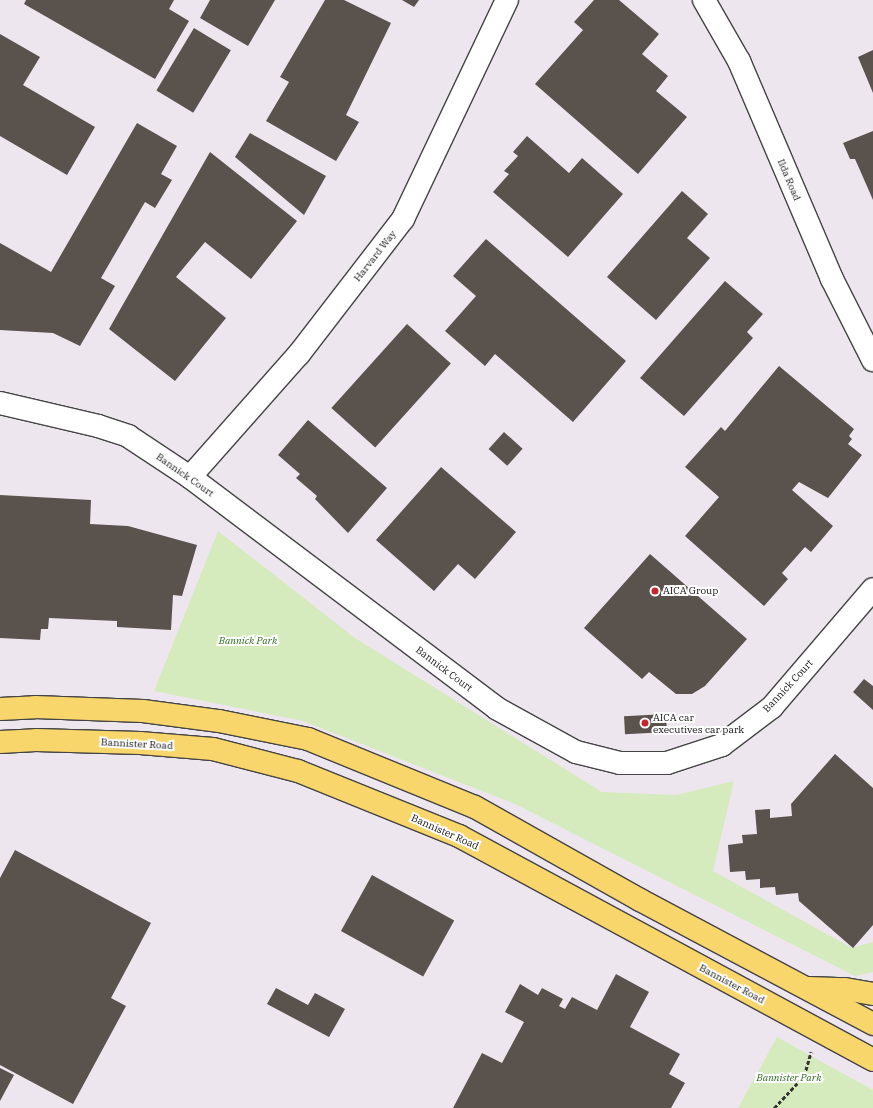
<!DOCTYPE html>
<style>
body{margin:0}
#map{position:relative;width:873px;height:1108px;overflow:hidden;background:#fffdf5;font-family:"IBM Plex Serif",serif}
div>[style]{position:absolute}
.industrial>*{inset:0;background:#eee6ef;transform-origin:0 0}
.green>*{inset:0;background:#d5ebbd}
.building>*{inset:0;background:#5a524d;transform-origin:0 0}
.path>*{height:2.5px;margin-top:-1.25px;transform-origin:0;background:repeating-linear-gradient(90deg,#333 0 4px,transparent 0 6px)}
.roads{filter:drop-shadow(1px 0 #444) drop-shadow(-1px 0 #444) drop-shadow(0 1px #444) drop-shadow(0 -1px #444)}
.minor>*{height:22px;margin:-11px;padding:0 11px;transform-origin:11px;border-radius:11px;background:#fff}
.major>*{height:22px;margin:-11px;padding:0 11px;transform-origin:11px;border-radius:11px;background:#f9d66b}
.dots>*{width:11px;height:11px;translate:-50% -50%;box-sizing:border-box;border:2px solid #fff;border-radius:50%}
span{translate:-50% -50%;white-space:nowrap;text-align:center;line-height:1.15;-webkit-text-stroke:4px #fff;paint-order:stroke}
.street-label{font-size:10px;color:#111}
.poi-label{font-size:10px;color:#111}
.left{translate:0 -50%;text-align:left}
.park-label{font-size:10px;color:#2f6b1f;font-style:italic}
</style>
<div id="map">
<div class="industrial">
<i style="left:0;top:0;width:873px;height:1108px"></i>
</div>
<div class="green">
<i style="clip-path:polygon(218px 531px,355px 638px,602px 792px,676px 795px,734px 781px,713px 871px,852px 948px,873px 942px,873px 972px,855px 976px,515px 804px,303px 721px,154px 691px)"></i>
<i style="clip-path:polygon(777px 1037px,873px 1090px,873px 1108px,738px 1108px)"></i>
</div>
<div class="building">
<i style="clip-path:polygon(26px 0,174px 0,169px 9px,189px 21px,155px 79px,24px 4px)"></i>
<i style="clip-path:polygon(210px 0,275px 0,248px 46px,200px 18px)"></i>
<i style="clip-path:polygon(325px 0,344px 0,391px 23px,346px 115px,359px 122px,336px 161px,266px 121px,289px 82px,280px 77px)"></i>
<i style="clip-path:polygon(402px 0,419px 0,414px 7px)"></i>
<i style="clip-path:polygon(594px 0,619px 0,659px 34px,642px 54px,668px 76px,656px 91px,687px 117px,638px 174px,535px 84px,583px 30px,574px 22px)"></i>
<i style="left:194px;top:28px;width:43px;height:73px;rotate:31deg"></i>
<i style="clip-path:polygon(0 34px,40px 57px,23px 85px,95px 127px,67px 175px,0 136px)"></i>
<i style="clip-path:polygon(873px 50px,873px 93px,858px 57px)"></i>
<i style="clip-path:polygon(137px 123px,177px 146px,161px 174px,172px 180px,155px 208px,145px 202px,101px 278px,115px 286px,80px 346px,53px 333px,0 330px,0 243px,51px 272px)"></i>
<i style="clip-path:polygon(873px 131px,873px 200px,859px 168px,855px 159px,850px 159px,843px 143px)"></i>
<i style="clip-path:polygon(250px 133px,326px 176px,304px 215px,235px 157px)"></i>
<i style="clip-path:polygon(527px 136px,569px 173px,582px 158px,623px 194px,568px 257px,493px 192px,509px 174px,504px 171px,518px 156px,513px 152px)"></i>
<i style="clip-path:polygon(210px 152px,297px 221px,251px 279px,205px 242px,176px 277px,226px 318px,175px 381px,109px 329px)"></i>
<i style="clip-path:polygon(682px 191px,708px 214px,687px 238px,710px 258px,656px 320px,607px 277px)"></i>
<i style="clip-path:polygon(486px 239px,626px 361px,573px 422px,495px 354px,485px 366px,445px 331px,476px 296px,453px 276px)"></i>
<i style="clip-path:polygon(725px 281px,763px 314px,747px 332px,753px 338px,684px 416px,640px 378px)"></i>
<i style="left:407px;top:324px;width:59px;height:113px;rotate:42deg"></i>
<i style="clip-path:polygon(779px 366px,854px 429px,849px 436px,852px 439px,848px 444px,862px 455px,828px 498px,799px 482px,792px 490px,833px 526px,811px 552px,805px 547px,782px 573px,788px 579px,764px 606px,685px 536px,719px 497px,685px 467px,721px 427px,725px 431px)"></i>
<i style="clip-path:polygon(308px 420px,387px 488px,348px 533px,315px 499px,317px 496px,296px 478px,300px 474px,278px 455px)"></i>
<i style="left:504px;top:432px;width:25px;height:23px;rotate:42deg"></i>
<i style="clip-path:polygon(441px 467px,516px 532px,475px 579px,458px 564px,434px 591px,376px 540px)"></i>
<i style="clip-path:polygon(0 495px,91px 500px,90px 524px,128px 526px,197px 545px,182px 596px,173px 595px,171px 630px,117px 627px,117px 621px,49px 618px,48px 629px,41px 629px,40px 640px,0 638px)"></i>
<i style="clip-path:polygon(650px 554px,747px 639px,705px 686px,692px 694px,676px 694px,649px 672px,642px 679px,584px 628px)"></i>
<i style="clip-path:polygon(864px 679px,873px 686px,873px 710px,853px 692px)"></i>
<i style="left:666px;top:714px;width:18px;height:42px;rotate:87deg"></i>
<i style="clip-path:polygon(835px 754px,873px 788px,873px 925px,853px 948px,799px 901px,798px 893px,776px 895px,775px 887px,760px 888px,760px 879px,746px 880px,745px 871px,730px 872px,728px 845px,743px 843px,742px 835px,757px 834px,755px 810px,770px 809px,770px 818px,792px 816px,791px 804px)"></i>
<i style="clip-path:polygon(15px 850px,151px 923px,111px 998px,126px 1006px,73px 1104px,0 1065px,0 878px)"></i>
<i style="left:372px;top:875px;width:94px;height:64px;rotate:29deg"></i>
<i style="clip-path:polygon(616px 974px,649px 992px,630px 1027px,680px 1054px,669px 1074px,685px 1083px,671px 1108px,453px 1108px,482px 1053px,502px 1063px,524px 1022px,505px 1012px,520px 984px,538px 995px,542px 988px,563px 999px,559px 1006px,565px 1009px,572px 997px,597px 1010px)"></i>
<i style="clip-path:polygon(276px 988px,308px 1005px,315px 993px,345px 1009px,329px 1037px,267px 1004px)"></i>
<i style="clip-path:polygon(0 1068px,14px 1075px,0 1101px)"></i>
</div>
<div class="path">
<i style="left:774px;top:1108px;width:44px;rotate:-46.8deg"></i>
<i style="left:804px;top:1076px;width:25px;rotate:-74deg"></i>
</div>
<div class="roads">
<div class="minor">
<i style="left:704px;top:0;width:70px;rotate:60.2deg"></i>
<i style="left:739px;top:61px;width:237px;rotate:66.9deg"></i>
<i style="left:832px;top:279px;width:91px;rotate:63.2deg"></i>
<i style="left:0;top:403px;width:101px;rotate:13.2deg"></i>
<i style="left:98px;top:426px;width:32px;rotate:18deg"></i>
<i style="left:128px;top:436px;width:74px;rotate:33.5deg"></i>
<i style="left:190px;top:477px;width:383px;rotate:37deg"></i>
<i style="left:496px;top:708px;width:91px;rotate:28.8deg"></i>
<i style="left:576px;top:752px;width:45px;rotate:14deg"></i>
<i style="left:620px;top:763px;width:47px"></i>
<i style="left:667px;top:763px;width:58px;rotate:-18.1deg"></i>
<i style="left:722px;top:745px;width:63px;rotate:-37.2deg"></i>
<i style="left:772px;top:707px;width:155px;rotate:-49.4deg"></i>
<i style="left:190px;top:477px;width:164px;rotate:-48.5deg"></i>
<i style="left:299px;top:354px;width:170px;rotate:-52.4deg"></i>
<i style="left:403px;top:219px;width:242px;rotate:-64.6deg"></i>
</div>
<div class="major">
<i style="left:0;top:709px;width:35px;rotate:-3deg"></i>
<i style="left:35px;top:707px;width:108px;rotate:2.1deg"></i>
<i style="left:143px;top:711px;width:77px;rotate:7.5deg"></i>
<i style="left:219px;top:721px;width:91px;rotate:11.4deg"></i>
<i style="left:308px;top:739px;width:180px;rotate:22.2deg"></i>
<i style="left:475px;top:807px;width:189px;rotate:29.4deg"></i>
<i style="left:640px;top:900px;width:264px;rotate:28deg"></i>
<i style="left:0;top:742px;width:36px;rotate:-3deg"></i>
<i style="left:36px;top:740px;width:104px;rotate:1.7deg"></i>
<i style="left:140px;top:743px;width:73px;rotate:4.7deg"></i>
<i style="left:213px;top:749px;width:88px;rotate:14.5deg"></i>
<i style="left:298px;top:771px;width:174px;rotate:22deg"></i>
<i style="left:459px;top:836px;width:471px;rotate:28.4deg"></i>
<i style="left:808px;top:988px;width:37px;rotate:2deg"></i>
<i style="left:845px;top:989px;width:28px;rotate:10deg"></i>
</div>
</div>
<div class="dots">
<i style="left:655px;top:591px;background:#c4262e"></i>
<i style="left:645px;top:723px;background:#c4262e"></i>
</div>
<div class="street-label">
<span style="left:789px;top:180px;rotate:67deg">Ilda Road</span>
<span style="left:375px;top:256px;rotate:-52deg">Harvard Way</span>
<span style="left:185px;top:475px;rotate:35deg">Bannick Court</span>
<span style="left:444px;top:669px;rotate:37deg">Bannick Court</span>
<span style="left:788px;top:686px;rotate:-47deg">Bannick Court</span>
<span style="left:137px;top:744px;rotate:3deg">Bannister Road</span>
<span style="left:445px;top:832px;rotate:24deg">Bannister Road</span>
<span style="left:732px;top:984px;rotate:28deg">Bannister Road</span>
</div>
<div class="poi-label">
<span class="left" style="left:663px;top:591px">AICA Group</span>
<span class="left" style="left:653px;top:723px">AICA car<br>executives car park</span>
</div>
<div class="park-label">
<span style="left:248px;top:641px">Bannick Park</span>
<span style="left:789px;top:1078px">Bannister Park</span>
</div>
</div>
